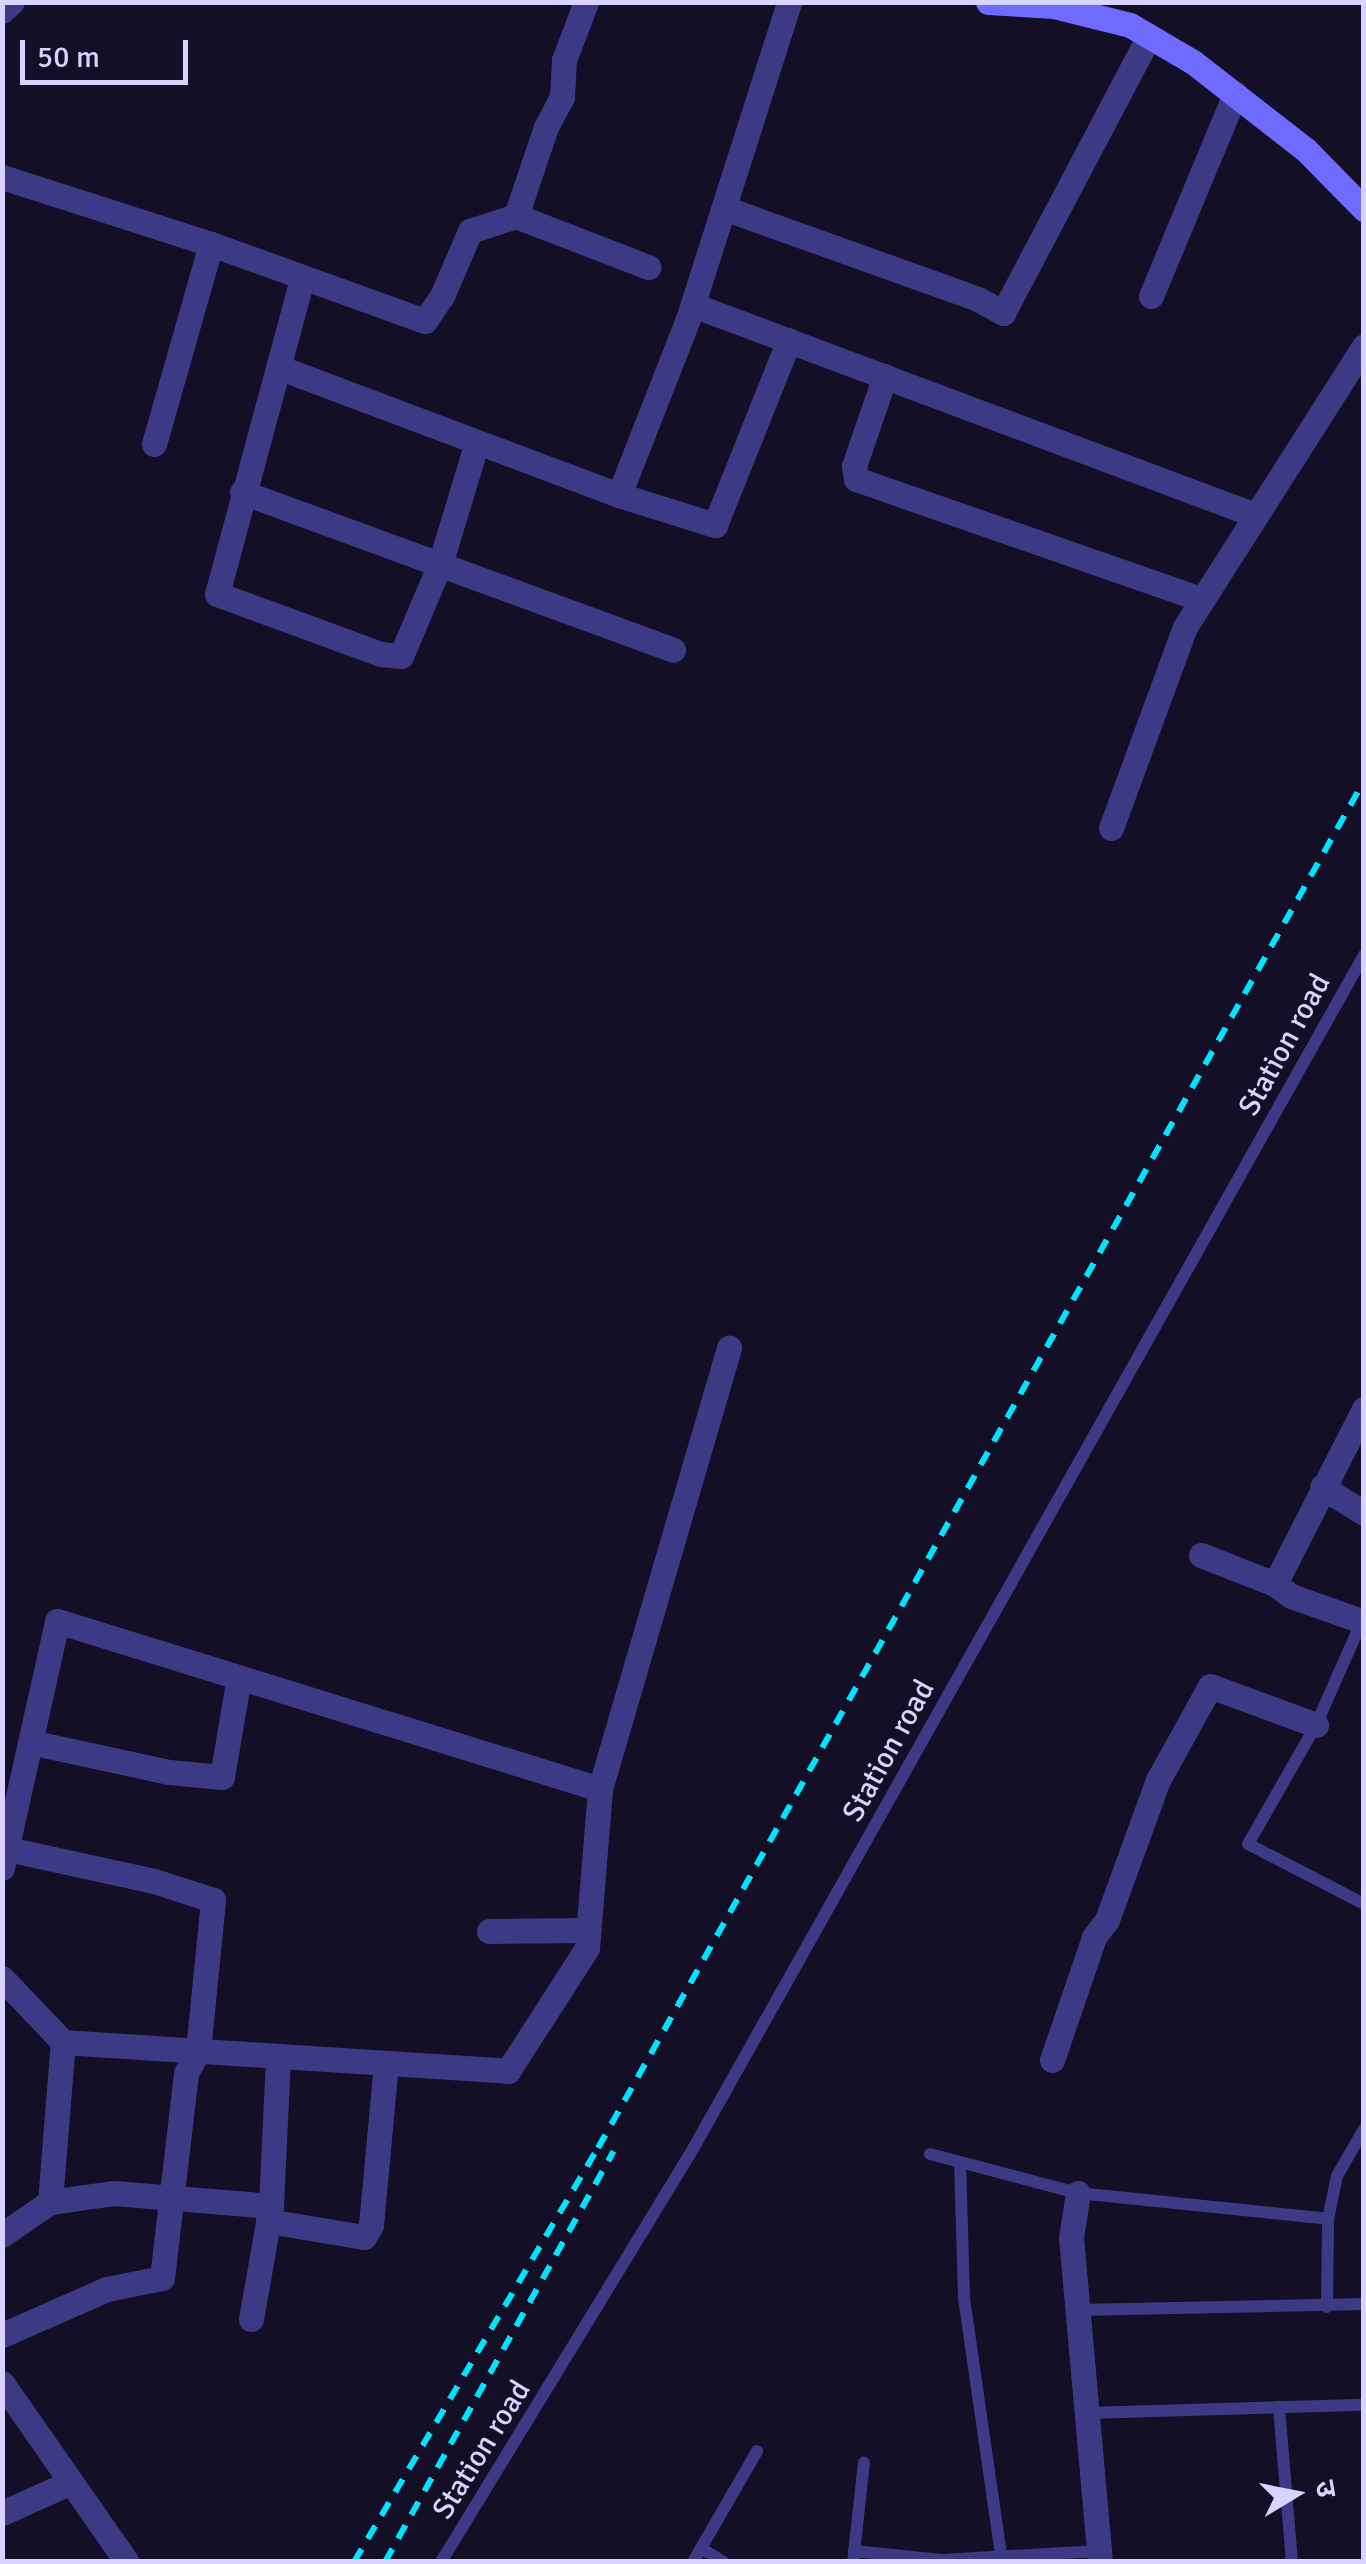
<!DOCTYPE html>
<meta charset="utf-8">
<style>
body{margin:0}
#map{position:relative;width:1366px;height:2564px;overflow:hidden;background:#130f26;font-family:Signika,"Noto Sans Devanagari",sans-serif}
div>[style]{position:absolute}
.lane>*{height:12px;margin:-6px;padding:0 6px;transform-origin:6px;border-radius:6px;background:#3d3a85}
.street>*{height:25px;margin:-12.5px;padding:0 12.5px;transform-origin:12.5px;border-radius:12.5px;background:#3d3a85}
.secondary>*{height:25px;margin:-12.5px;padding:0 12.5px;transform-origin:12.5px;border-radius:12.5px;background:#6f6bff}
.rail>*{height:6px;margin-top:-3px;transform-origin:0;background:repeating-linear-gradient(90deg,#00e5ff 0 15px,transparent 0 27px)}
span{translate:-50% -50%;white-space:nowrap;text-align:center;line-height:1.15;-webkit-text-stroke:9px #130f26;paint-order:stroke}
.street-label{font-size:30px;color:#d9d4ff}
.frame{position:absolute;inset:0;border:5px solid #d9d4ff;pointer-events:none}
.north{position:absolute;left:1246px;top:2444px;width:100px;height:100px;-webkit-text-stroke:8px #130f26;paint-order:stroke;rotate:80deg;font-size:28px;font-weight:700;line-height:40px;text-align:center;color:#d9d4ff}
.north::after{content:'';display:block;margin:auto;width:35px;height:45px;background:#d9d4ff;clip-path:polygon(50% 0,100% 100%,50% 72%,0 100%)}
.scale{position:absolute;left:20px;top:40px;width:168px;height:45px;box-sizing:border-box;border:5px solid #d9d4ff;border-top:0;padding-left:12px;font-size:30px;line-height:35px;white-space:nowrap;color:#d9d4ff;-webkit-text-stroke:8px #130f26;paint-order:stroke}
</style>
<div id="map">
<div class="lane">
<i style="left:1362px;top:1621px;width:114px;rotate:113.9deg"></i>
<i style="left:1316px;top:1725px;width:137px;rotate:119.7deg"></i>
<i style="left:1248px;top:1844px;width:131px;rotate:27.3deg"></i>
<i style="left:930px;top:2154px;width:153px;rotate:14.8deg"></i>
<i style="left:1078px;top:2193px;width:251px;rotate:5.9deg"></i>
<i style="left:960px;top:2162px;width:136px;rotate:88.3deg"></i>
<i style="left:964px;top:2298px;width:267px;rotate:81.8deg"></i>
<i style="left:1327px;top:2307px;width:88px;rotate:-89.3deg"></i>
<i style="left:1328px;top:2219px;width:44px;rotate:-78.2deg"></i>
<i style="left:1337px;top:2176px;width:54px;rotate:-60.1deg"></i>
<i style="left:1078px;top:2310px;width:286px;rotate:-1.2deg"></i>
<i style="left:1279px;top:2407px;width:156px;rotate:85.2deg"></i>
<i style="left:1087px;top:2413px;width:277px;rotate:-1.7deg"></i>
<i style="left:701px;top:2548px;width:26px;rotate:32deg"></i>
<i style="left:854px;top:2551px;width:88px;rotate:5.8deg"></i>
<i style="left:942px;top:2560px;width:158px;rotate:-3.3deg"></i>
<i style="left:441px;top:2562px;width:476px;rotate:-58.6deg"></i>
<i style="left:689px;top:2156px;width:1378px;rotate:-60.66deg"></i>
<i style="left:693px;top:2562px;width:128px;rotate:-60deg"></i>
<i style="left:853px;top:2562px;width:100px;rotate:-83.7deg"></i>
</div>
<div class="street">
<i style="left:2px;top:11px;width:13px;rotate:-42deg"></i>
<i style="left:2px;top:177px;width:219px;rotate:17.8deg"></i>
<i style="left:211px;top:244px;width:227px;rotate:19.8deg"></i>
<i style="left:425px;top:321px;width:30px;rotate:-56deg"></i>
<i style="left:442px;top:296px;width:71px;rotate:-66.7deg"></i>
<i style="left:470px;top:231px;width:48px;rotate:-18.1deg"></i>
<i style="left:516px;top:216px;width:142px;rotate:21.1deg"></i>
<i style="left:724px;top:208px;width:270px;rotate:19.7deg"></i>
<i style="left:978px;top:299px;width:29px;rotate:29deg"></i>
<i style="left:1003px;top:313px;width:313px;rotate:-62.2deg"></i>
<i style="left:516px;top:216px;width:94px;rotate:-71.4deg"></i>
<i style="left:546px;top:127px;width:34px;rotate:-62deg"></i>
<i style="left:562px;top:97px;width:37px;rotate:-87deg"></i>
<i style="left:564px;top:60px;width:62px;rotate:-69.2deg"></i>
<i style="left:302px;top:279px;width:326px;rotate:105.1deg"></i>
<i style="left:217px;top:594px;width:175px;rotate:20.1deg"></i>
<i style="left:381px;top:654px;width:20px;rotate:6deg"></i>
<i style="left:401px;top:656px;width:100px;rotate:-67deg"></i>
<i style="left:440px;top:564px;width:127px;rotate:-73.1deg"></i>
<i style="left:1151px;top:296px;width:219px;rotate:-67.4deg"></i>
<i style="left:693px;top:305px;width:600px;rotate:20.49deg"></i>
<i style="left:278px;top:367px;width:364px;rotate:20.6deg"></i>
<i style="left:619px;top:495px;width:101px;rotate:17.4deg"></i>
<i style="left:715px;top:525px;width:199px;rotate:-68.2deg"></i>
<i style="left:885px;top:376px;width:95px;rotate:109deg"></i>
<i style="left:854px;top:466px;width:13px;rotate:81deg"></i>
<i style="left:856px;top:479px;width:365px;rotate:19.2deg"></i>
<i style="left:154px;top:444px;width:208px;rotate:-74.1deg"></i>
<i style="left:242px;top:492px;width:459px;rotate:20.1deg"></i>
<i style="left:619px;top:495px;width:189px;rotate:-68.6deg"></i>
<i style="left:688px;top:319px;width:333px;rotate:-72.3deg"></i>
<i style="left:1111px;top:828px;width:214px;rotate:-69.8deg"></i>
<i style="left:1185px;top:627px;width:333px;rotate:-57.5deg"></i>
<i style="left:1364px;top:1409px;width:196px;rotate:117deg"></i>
<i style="left:1275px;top:1584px;width:20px;rotate:37deg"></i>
<i style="left:1291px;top:1596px;width:77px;rotate:19.6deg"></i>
<i style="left:1322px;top:1487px;width:49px;rotate:31.8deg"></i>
<i style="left:1201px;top:1555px;width:79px;rotate:21.4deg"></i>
<i style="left:30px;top:1742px;width:142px;rotate:12.2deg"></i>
<i style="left:169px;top:1772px;width:53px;rotate:5.4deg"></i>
<i style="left:222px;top:1777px;width:101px;rotate:-80.4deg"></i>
<i style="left:2px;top:1868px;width:253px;rotate:-77.4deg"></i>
<i style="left:57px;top:1621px;width:568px;rotate:17.19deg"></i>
<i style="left:489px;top:1931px;width:99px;rotate:-0.6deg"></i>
<i style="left:2px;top:1978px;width:88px;rotate:46.4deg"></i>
<i style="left:63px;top:2042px;width:446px;rotate:3.7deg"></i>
<i style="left:508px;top:2071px;width:146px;rotate:-57.3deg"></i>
<i style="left:587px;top:1948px;width:160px;rotate:-85.3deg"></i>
<i style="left:600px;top:1789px;width:460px;rotate:-73.7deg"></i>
<i style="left:1052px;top:2060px;width:130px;rotate:-71.1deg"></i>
<i style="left:1094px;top:1937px;width:21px;rotate:-53deg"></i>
<i style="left:1107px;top:1920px;width:149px;rotate:-70deg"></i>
<i style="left:1158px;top:1780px;width:107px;rotate:-61deg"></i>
<i style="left:1210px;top:1686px;width:113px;rotate:20.2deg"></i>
<i style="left:1078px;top:2193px;width:45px;rotate:99deg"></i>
<i style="left:1071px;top:2237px;width:326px;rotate:84.9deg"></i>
<i style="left:50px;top:2202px;width:161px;rotate:-85.4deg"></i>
<i style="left:268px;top:2221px;width:97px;rotate:9.5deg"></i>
<i style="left:364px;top:2237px;width:14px;rotate:-60deg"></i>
<i style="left:371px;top:2225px;width:163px;rotate:-84.7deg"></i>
<i style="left:2px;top:2235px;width:58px;rotate:-34.5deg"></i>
<i style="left:50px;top:2202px;width:65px;rotate:-8deg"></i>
<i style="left:114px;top:2193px;width:158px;rotate:4.7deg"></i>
<i style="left:251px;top:2319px;width:115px;rotate:-80deg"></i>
<i style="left:271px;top:2206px;width:150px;rotate:-87.3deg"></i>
<i style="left:2px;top:2335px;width:115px;rotate:-23.7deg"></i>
<i style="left:107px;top:2289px;width:56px;rotate:-11.3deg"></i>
<i style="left:162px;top:2278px;width:206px;rotate:-83.3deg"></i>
<i style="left:186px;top:2073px;width:25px;rotate:-61deg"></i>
<i style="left:198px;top:2051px;width:152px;rotate:-84.3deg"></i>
<i style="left:213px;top:1900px;width:62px;rotate:-162.1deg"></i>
<i style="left:154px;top:1881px;width:150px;rotate:-167.7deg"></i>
<i style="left:2px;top:2383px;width:218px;rotate:55.1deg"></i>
<i style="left:2px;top:2513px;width:73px;rotate:-24.1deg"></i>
</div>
<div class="secondary">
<i style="left:988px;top:2px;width:66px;rotate:3.5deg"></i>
<i style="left:1054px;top:6px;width:78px;rotate:14deg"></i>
<i style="left:1130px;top:25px;width:73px;rotate:30.4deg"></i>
<i style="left:1193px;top:62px;width:143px;rotate:37.9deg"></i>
<i style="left:1306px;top:150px;width:83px;rotate:45.5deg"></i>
</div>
<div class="rail">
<i style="left:354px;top:2562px;width:481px;rotate:-59.5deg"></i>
<i style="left:598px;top:2148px;width:1567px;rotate:-60.74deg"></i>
<i style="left:385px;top:2562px;width:470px;rotate:-60.9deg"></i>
</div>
<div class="street-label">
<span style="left:1285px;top:1045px;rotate:-61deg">Station road</span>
<span style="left:889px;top:1751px;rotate:-61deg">Station road</span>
<span style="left:482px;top:2450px;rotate:-58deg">Station road</span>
</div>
<div class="frame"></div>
<div class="north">उ</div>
<div class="scale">50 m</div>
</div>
